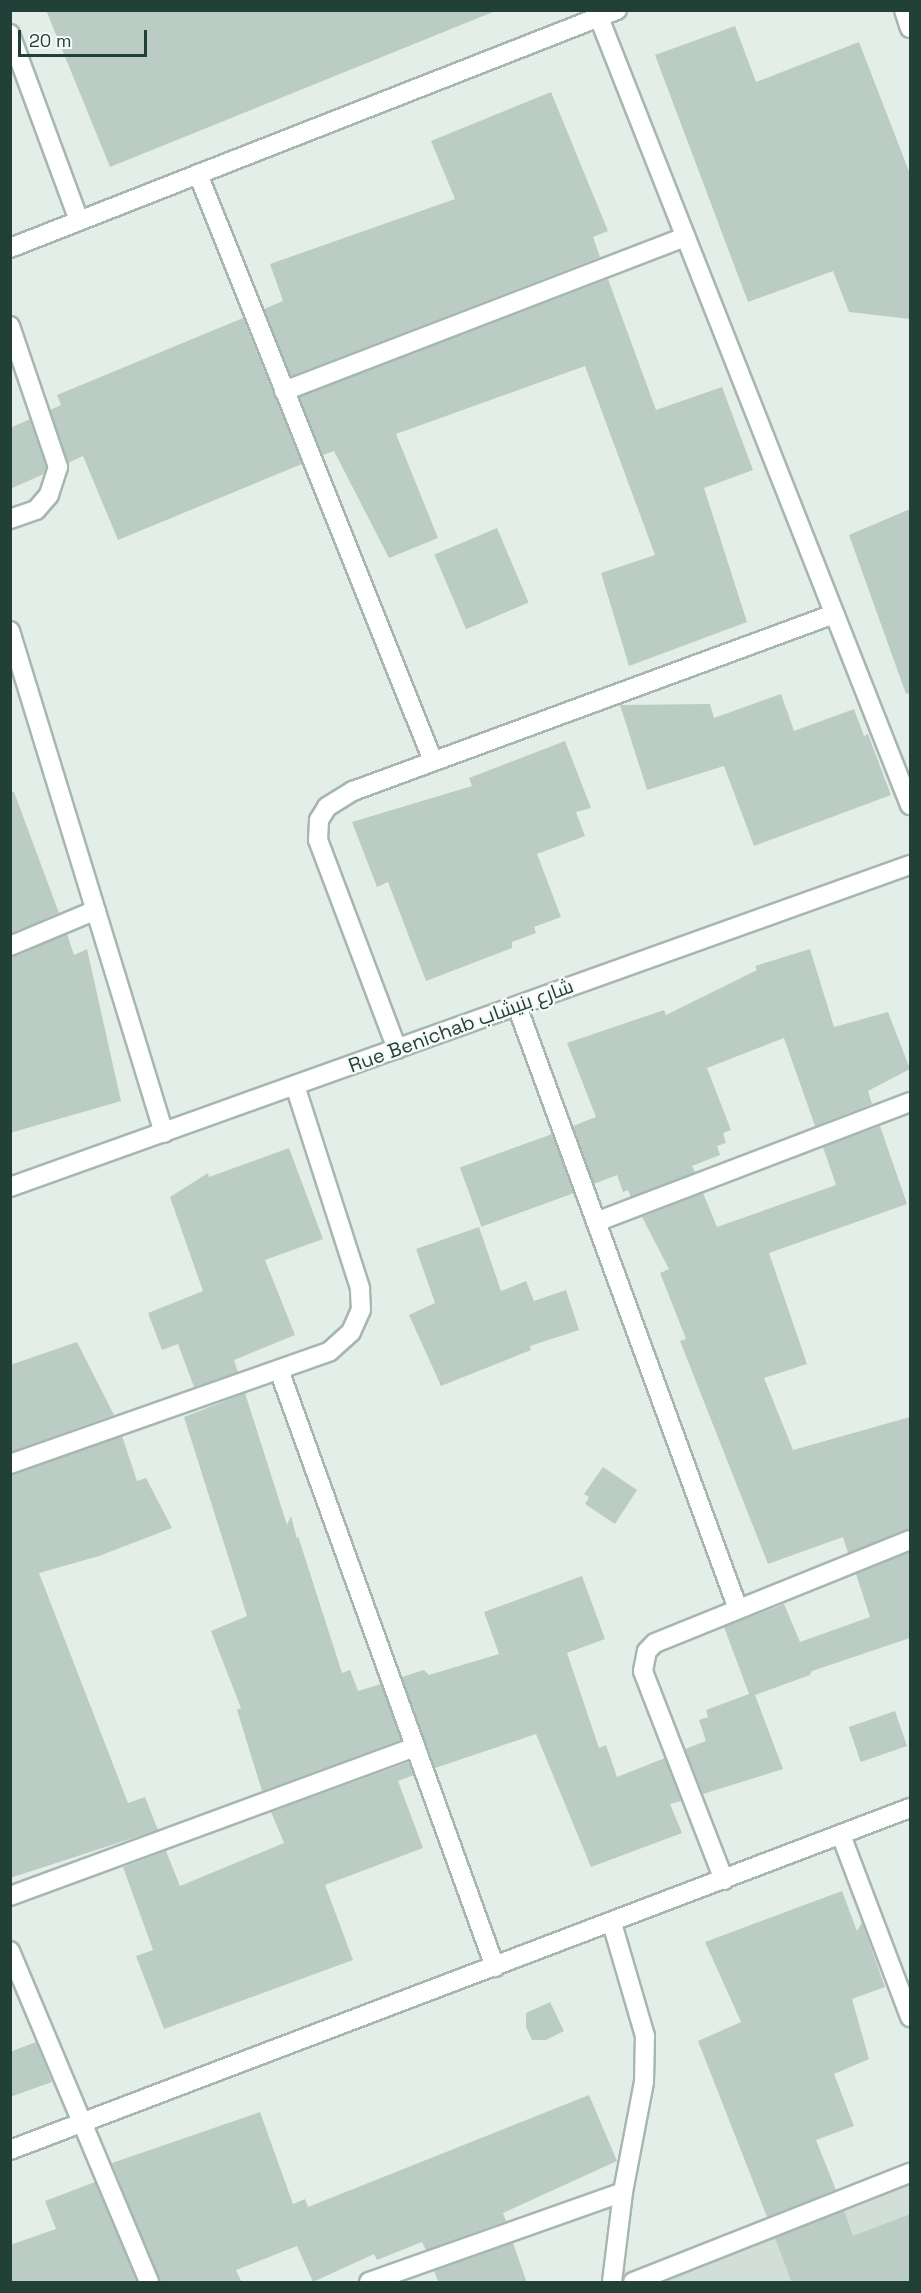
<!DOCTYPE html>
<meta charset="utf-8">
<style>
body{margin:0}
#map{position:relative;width:921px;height:2293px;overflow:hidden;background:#e4eee9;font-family:"Space Grotesk",Cairo,sans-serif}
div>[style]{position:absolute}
.built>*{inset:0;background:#d2ded8}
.building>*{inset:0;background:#bbccc5;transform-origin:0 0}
.roads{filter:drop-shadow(2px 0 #a6b7b0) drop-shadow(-2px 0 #a6b7b0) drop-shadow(0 2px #a6b7b0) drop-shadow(0 -2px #a6b7b0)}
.minor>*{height:18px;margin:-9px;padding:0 9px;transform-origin:9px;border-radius:9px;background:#fff}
span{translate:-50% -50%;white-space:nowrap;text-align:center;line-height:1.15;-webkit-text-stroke:4.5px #f5faf7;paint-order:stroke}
.street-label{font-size:20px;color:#214138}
.frame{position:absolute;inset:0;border:12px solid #214138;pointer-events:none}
.scale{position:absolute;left:18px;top:30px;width:129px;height:27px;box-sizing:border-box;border:3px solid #214138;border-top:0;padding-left:8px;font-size:18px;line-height:21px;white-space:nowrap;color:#214138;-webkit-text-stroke:4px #f5faf7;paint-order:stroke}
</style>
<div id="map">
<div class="built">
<i style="clip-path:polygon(910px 2177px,910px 2282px,629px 2282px)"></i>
</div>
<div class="building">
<i style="clip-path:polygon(46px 10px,492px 10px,493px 12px,110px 167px)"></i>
<i style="clip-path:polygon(735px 26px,756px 82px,859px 42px,910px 174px,910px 319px,849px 312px,833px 271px,748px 302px,655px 55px)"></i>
<i style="clip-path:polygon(551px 92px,608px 231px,593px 237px,600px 257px,291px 376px,264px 309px,283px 301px,270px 264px,455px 199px,431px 141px)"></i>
<i style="clip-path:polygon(608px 279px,656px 410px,722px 387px,753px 470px,704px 488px,747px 622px,629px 666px,601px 573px,655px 555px,585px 366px,396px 434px,438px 538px,389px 558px,334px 451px,323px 455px,299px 397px)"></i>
<i style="clip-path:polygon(243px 318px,302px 464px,118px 540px,83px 456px,68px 463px,50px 410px,61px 405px,57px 395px)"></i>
<i style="clip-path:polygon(30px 419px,46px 467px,44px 474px,10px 489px,10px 428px)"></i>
<i style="clip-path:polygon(910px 509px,910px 693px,906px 694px,849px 535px)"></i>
<i style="left:497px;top:528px;width:81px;height:68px;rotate:67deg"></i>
<i style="clip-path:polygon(781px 694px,794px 731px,854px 709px,864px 736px,868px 734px,891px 795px,754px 846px,724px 766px,647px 790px,620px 705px,710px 704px,714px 718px)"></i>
<i style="clip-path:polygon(565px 741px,591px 808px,576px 812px,585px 836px,537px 854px,561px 917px,534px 927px,536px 933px,512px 942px,512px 948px,426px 981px,388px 882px,377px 887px,352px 822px,472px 786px,469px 778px)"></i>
<i style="clip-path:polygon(10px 792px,14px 792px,59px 913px,10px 934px)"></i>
<i style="clip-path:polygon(67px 934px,74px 955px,87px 949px,121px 1101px,10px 1133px,10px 957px)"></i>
<i style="clip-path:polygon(810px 949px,834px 1027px,888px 1012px,910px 1069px,868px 1091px,872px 1104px,815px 1126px,784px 1038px,707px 1068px,731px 1130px,723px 1133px,726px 1143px,717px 1146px,720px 1155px,692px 1166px,695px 1172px,631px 1197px,628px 1190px,623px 1192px,617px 1175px,594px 1184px,573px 1126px,596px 1117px,567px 1043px,664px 1010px,666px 1015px,757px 970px,755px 966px)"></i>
<i style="clip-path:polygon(880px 1126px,907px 1204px,769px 1253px,807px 1364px,764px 1378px,793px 1450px,910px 1417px,910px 1529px,848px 1553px,843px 1537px,768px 1564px,680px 1341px,686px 1339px,660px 1273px,669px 1269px,642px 1217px,703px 1193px,717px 1227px,836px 1185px,823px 1147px)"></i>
<i style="left:552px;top:1134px;width:63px;height:98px;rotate:70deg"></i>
<i style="clip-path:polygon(289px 1148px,323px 1239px,265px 1260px,295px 1335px,234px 1360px,238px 1372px,194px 1387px,178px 1344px,162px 1350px,148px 1313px,203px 1291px,170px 1197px,208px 1173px,209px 1177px)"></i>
<i style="clip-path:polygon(479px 1227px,501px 1291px,526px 1281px,534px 1301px,566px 1290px,579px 1330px,530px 1346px,531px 1350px,441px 1386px,409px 1315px,435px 1303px,416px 1249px)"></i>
<i style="clip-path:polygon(77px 1342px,114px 1415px,10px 1452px,10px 1365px)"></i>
<i style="clip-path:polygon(245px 1393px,287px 1525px,291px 1516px,297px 1539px,298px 1536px,342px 1673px,350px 1670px,358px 1691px,381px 1684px,401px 1740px,262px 1791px,237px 1710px,241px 1708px,211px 1631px,247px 1616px,184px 1417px)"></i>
<i style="clip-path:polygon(122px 1436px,137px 1481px,146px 1478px,172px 1528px,99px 1556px,39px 1573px,128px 1803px,145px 1797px,158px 1830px,10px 1878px,10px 1475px)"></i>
<i style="clip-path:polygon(603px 1467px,637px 1490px,615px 1524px,585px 1504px,589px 1497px,584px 1494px)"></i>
<i style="clip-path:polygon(910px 1552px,910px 1638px,812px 1671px,810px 1675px,755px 1695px,783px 1769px,703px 1794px,685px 1749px,706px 1741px,699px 1720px,708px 1717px,706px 1710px,749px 1694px,724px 1627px,784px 1604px,800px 1642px,870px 1617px,856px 1574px)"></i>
<i style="clip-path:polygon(582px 1576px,605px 1639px,567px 1653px,599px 1748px,606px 1745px,617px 1777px,665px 1758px,681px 1801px,670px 1804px,682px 1833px,591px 1867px,536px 1734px,435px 1768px,402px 1677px,424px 1670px,429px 1675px,499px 1654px,484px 1612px)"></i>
<i style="left:895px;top:1711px;width:37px;height:49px;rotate:71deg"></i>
<i style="clip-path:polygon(409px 1762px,414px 1775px,398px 1781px,423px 1848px,325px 1885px,353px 1960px,164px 2029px,136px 1956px,153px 1950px,123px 1867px,166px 1851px,180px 1886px,284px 1843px,271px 1812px)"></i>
<i style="clip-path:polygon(842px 1891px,857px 1931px,862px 1922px,885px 1987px,852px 1999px,869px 2059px,834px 2074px,854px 2126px,816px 2140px,836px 2190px,767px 2217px,698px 2041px,741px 2022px,705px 1942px)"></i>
<i style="clip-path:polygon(550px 2002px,564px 2031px,546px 2040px,532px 2040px,526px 2027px,526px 2013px)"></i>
<i style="clip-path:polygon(36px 2042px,52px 2082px,10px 2097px,10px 2052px)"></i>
<i style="clip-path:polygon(589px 2095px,617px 2161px,503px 2213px,506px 2221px,426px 2250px,422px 2242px,377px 2260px,374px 2254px,313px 2282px,297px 2246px,236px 2270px,242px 2283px,160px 2283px,112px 2163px,260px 2112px,293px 2204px,305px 2199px,308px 2207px)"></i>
<i style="clip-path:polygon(95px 2182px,137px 2283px,10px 2283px,10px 2245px,56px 2229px,45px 2201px)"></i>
<i style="clip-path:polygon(844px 2211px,853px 2236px,910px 2214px,910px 2283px,792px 2283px,775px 2238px)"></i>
<i style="clip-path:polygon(513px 2243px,527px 2283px,439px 2283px,434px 2271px)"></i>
</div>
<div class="roads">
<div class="minor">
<i style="left:596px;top:10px;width:855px;rotate:68.45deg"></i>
<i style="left:904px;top:10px;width:19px;rotate:72deg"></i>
<i style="left:10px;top:34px;width:199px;rotate:69.7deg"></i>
<i style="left:198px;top:174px;width:632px;rotate:68.18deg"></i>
<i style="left:10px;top:248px;width:652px;rotate:-21.41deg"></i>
<i style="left:10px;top:326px;width:149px;rotate:71.2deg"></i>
<i style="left:58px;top:467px;width:29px;rotate:108deg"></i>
<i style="left:49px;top:495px;width:20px;rotate:131deg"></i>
<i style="left:36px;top:510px;width:28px;rotate:161deg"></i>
<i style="left:284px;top:391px;width:430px;rotate:-21deg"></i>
<i style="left:10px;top:631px;width:525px;rotate:72.95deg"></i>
<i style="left:10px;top:946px;width:93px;rotate:-22.7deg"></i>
<i style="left:517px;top:1006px;width:642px;rotate:69.87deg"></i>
<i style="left:397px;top:1049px;width:223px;rotate:-110.7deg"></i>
<i style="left:318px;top:840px;width:20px;rotate:-87deg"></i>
<i style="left:319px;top:820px;width:15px;rotate:-58deg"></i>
<i style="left:327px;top:807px;width:31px;rotate:-32deg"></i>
<i style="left:353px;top:791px;width:513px;rotate:-20.2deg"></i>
<i style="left:10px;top:1187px;width:956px;rotate:-19.69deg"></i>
<i style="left:596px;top:1222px;width:336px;rotate:-20.9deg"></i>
<i style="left:279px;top:1370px;width:635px;rotate:70.11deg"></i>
<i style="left:10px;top:1464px;width:339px;rotate:-19.4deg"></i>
<i style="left:330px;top:1351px;width:28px;rotate:-42deg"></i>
<i style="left:351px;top:1332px;width:24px;rotate:-66deg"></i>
<i style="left:361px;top:1310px;width:22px;rotate:-93deg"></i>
<i style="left:360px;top:1288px;width:213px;rotate:-107.8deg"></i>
<i style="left:841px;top:1835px;width:195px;rotate:69.2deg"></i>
<i style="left:724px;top:1880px;width:224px;rotate:-111.2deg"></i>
<i style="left:643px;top:1671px;width:20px;rotate:-79deg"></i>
<i style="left:647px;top:1651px;width:11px;rotate:-45deg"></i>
<i style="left:655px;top:1643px;width:275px;rotate:-22deg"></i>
<i style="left:10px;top:1896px;width:432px;rotate:-20.2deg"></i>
<i style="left:10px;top:1951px;width:359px;rotate:67.2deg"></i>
<i style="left:10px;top:2150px;width:963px;rotate:-20.81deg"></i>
<i style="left:369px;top:2282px;width:269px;rotate:-19.5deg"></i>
<i style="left:612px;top:2282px;width:91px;rotate:-83deg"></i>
<i style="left:623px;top:2192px;width:112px;rotate:-79.2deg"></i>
<i style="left:644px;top:2082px;width:46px;rotate:-88.8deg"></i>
<i style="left:645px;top:2036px;width:118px;rotate:-106.3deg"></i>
<i style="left:633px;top:2282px;width:298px;rotate:-21.5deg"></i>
</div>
</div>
<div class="street-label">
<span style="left:461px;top:1026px;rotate:-20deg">Rue Benichab شارع بنيشاب</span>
</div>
<div class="frame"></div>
<div class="scale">20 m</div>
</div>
